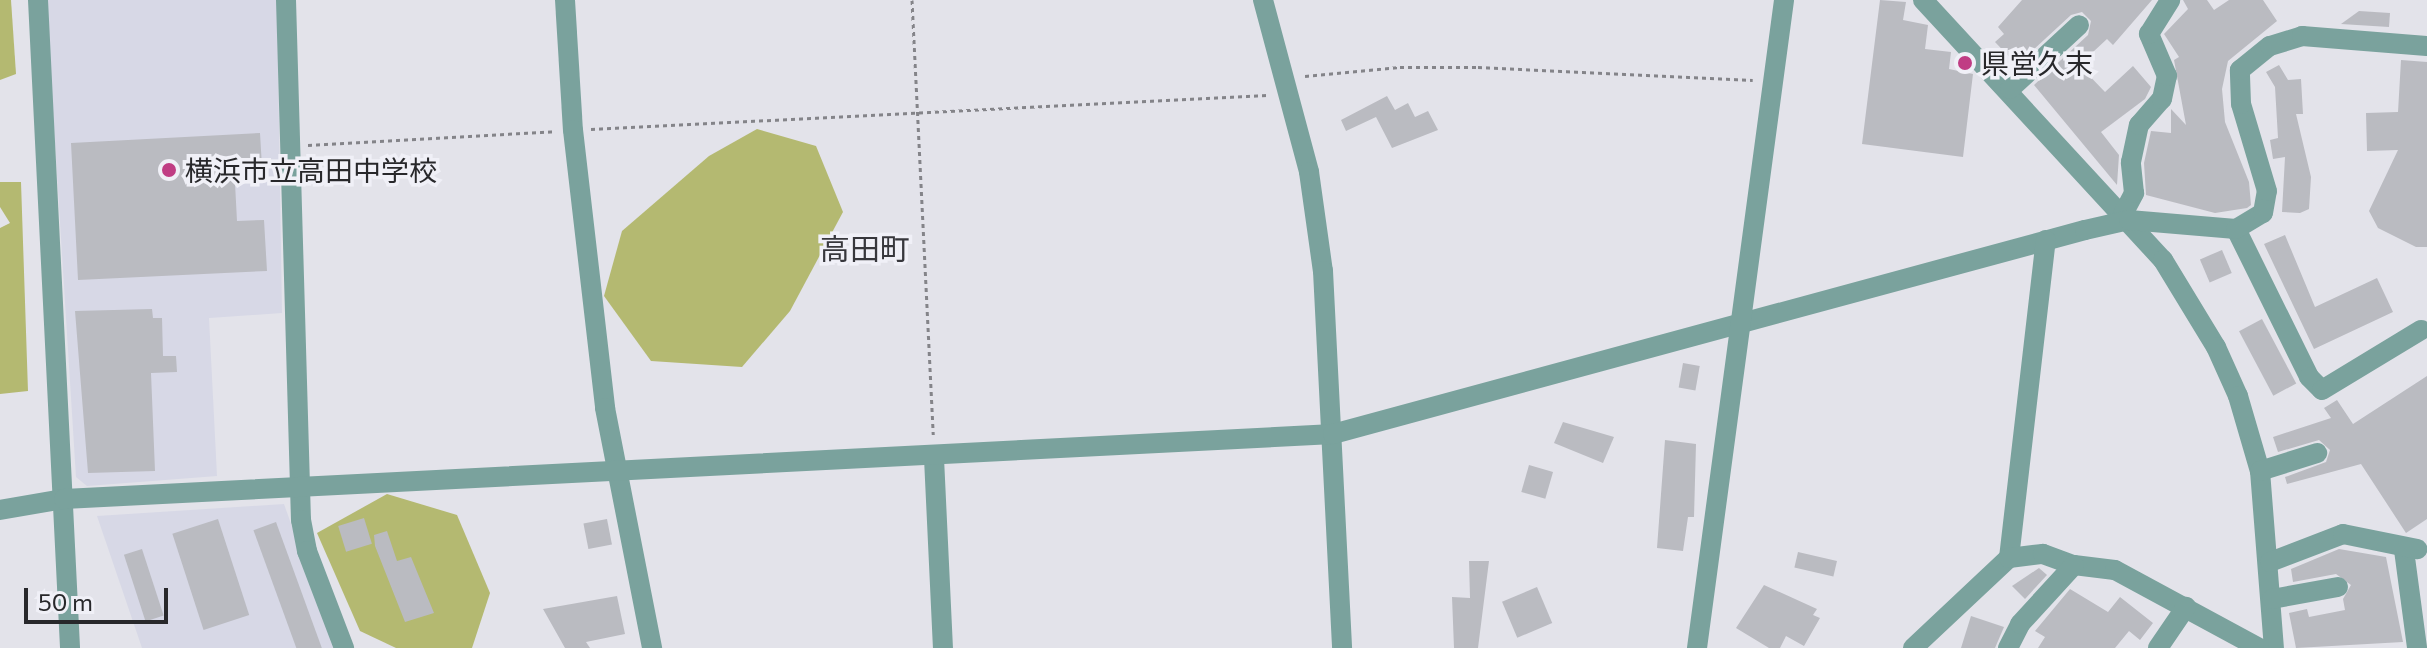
<!DOCTYPE html>
<meta charset="utf-8">
<style>
body{margin:0}
#map{position:relative;width:2427px;height:648px;overflow:hidden;background:#e3e3ea;font-family:Commissioner,"Noto Sans JP",sans-serif}
div>[style]{position:absolute}
.built>*{inset:0;background:#d7d8e6}
.green>*{inset:0;background:#b4b971}
.building>*{inset:0;background:#babbc1;transform-origin:0 0}
.path>*{height:3px;margin-top:-1.5px;transform-origin:0;background:repeating-linear-gradient(90deg,#848489 0 4px,transparent 0 8px)}
.minor>*{height:20px;margin:-10px;padding:0 10px;transform-origin:10px;border-radius:10px;background:#7aa29d}
.dots>*{width:22px;height:22px;translate:-50% -50%;box-sizing:border-box;border:4px solid #f0f0f7;border-radius:50%}
span{translate:-50% -50%;white-space:nowrap;text-align:center;line-height:1.15;-webkit-text-stroke:7px #f0f0f7;paint-order:stroke}
.poi-label{font-size:28px;color:#28282b}
.left{translate:0 -50%;text-align:left}
.neighbourhood-label{font-size:30px;color:#37373c}
.scale{position:absolute;left:24px;top:588px;width:144px;height:36px;box-sizing:border-box;border:4px solid #28282b;border-top:0;padding-left:10px;font-size:24px;line-height:28px;white-space:nowrap;color:#28282b;-webkit-text-stroke:6px #f0f0f7;paint-order:stroke}
</style>
<div id="map">
<div class="built">
<i style="clip-path:polygon(46px 0,277px 0,282px 313px,209px 318px,217px 476px,87px 486px,76px 477px)"></i>
<i style="clip-path:polygon(284px 504px,335px 648px,142px 648px,97px 516px)"></i>
</div>
<div class="green">
<i style="clip-path:polygon(0 0,11px 0,16px 74px,0 80px)"></i>
<i style="clip-path:polygon(757px 129px,816px 146px,843px 212px,790px 311px,742px 367px,651px 361px,604px 296px,622px 231px,709px 156px)"></i>
<i style="clip-path:polygon(0 182px,21px 182px,28px 391px,0 394px,0 228px,10px 223px,0 207px)"></i>
<i style="clip-path:polygon(387px 494px,457px 515px,490px 593px,472px 648px,396px 648px,360px 631px,317px 533px)"></i>
</div>
<div class="building">
<i style="clip-path:polygon(1880px 0,1906px 2px,1903px 20px,1928px 25px,1925px 49px,1951px 52px,1949px 69px,1973px 74px,1963px 157px,1862px 144px)"></i>
<i style="clip-path:polygon(2022px 0,2152px 0,2113px 45px,2107px 39px,2079px 65px,2105px 92px,2133px 66px,2151px 87px,2145px 99px,2101px 132px,2119px 155px,2117px 185px,2034px 85px,2088px 35px,2091px 21px,2082px 12px,2071px 15px,2017px 65px,1995px 42px,2004px 34px,1998px 27px)"></i>
<i style="clip-path:polygon(2183px 0,2207px 0,2214px 10px,2229px 0,2263px 0,2277px 21px,2228px 61px,2222px 89px,2225px 122px,2249px 182px,2251px 205px,2247px 208px,2215px 213px,2146px 195px,2144px 163px,2151px 131px,2171px 133px,2171px 109px,2186px 125px,2174px 60px,2179px 57px,2164px 34px,2188px 9px)"></i>
<i style="clip-path:polygon(2359px 11px,2390px 13px,2389px 27px,2341px 24px)"></i>
<i style="clip-path:polygon(2401px 60px,2427px 62px,2427px 247px,2416px 247px,2378px 228px,2369px 211px,2398px 150px,2367px 151px,2366px 113px,2398px 112px)"></i>
<i style="clip-path:polygon(2279px 65px,2288px 80px,2301px 79px,2303px 114px,2296px 114px,2311px 177px,2309px 209px,2300px 213px,2282px 212px,2285px 157px,2273px 159px,2270px 140px,2278px 138px,2275px 87px,2266px 72px)"></i>
<i style="clip-path:polygon(1387px 96px,1395px 110px,1408px 103px,1415px 117px,1428px 111px,1438px 130px,1392px 148px,1376px 117px,1346px 131px,1341px 120px)"></i>
<i style="clip-path:polygon(260px 133px,262px 167px,247px 168px,235px 183px,237px 221px,264px 220px,267px 271px,78px 280px,71px 143px)"></i>
<i style="clip-path:polygon(2285px 235px,2315px 307px,2377px 278px,2393px 312px,2314px 349px,2264px 244px)"></i>
<i style="left:2222px;top:250px;width:25px;height:24px;rotate:67deg"></i>
<i style="clip-path:polygon(152px 309px,153px 318px,162px 318px,163px 356px,176px 356px,177px 372px,151px 373px,155px 471px,88px 473px,75px 311px)"></i>
<i style="left:2262px;top:319px;width:73px;height:26px;rotate:62deg"></i>
<i style="left:1683px;top:363px;width:17px;height:25px;rotate:10deg"></i>
<i style="clip-path:polygon(2427px 376px,2427px 519px,2406px 533px,2361px 464px,2287px 484px,2285px 477px,2326px 462px,2330px 450px,2319px 440px,2278px 452px,2273px 437px,2331px 418px,2324px 408px,2337px 400px,2353px 424px)"></i>
<i style="clip-path:polygon(1563px 422px,1614px 437px,1603px 463px,1554px 443px)"></i>
<i style="clip-path:polygon(1665px 440px,1696px 444px,1694px 517px,1688px 517px,1683px 551px,1657px 548px)"></i>
<i style="left:1529px;top:465px;width:25px;height:28px;rotate:16deg"></i>
<i style="left:364px;top:518px;width:27px;height:27px;rotate:73deg"></i>
<i style="left:218px;top:519px;width:101px;height:48px;rotate:72deg"></i>
<i style="left:607px;top:519px;width:26px;height:24px;rotate:79deg"></i>
<i style="left:276px;top:522px;width:134px;height:24px;rotate:70deg"></i>
<i style="clip-path:polygon(387px 531px,397px 561px,411px 557px,434px 613px,405px 622px,375px 546px,374px 535px)"></i>
<i style="left:142px;top:549px;width:70px;height:19px;rotate:72deg"></i>
<i style="clip-path:polygon(2339px 549px,2386px 557px,2403px 642px,2296px 648px,2289px 613px,2307px 609px,2309px 617px,2345px 610px,2343px 599px,2351px 585px,2336px 574px,2293px 582px,2291px 569px)"></i>
<i style="left:1798px;top:552px;width:40px;height:16px;rotate:13deg"></i>
<i style="clip-path:polygon(1469px 561px,1489px 561px,1478px 648px,1454px 648px,1452px 597px,1470px 598px)"></i>
<i style="clip-path:polygon(2039px 568px,2047px 575px,2025px 599px,2012px 586px)"></i>
<i style="clip-path:polygon(1764px 585px,1817px 609px,1813px 615px,1820px 618px,1804px 646px,1786px 636px,1780px 648px,1769px 648px,1736px 628px)"></i>
<i style="left:1537px;top:587px;width:39px;height:38px;rotate:67deg"></i>
<i style="clip-path:polygon(2070px 589px,2108px 612px,2120px 597px,2153px 623px,2140px 640px,2129px 631px,2115px 648px,2038px 648px,2045px 637px,2035px 631px)"></i>
<i style="clip-path:polygon(617px 596px,625px 634px,586px 642px,590px 648px,565px 648px,543px 609px)"></i>
<i style="clip-path:polygon(1971px 616px,2004px 627px,1995px 648px,1961px 648px)"></i>
</div>
<div class="path">
<i style="left:912px;top:0;width:435px;rotate:87.2deg"></i>
<i style="left:1305px;top:76px;width:95px;rotate:-5.4deg"></i>
<i style="left:1400px;top:67px;width:78px"></i>
<i style="left:1478px;top:67px;width:275px;rotate:2.7deg"></i>
<i style="left:591px;top:129px;width:677px;rotate:-2.88deg"></i>
<i style="left:308px;top:145px;width:248px;rotate:-3.2deg"></i>
</div>
<div class="minor">
<i style="left:38px;top:0;width:649px;rotate:87.17deg"></i>
<i style="left:286px;top:0;width:520px;rotate:88.35deg"></i>
<i style="left:301px;top:520px;width:32px;rotate:79deg"></i>
<i style="left:307px;top:551px;width:104px;rotate:69.1deg"></i>
<i style="left:565px;top:0;width:130px;rotate:86.5deg"></i>
<i style="left:573px;top:130px;width:280px;rotate:83.4deg"></i>
<i style="left:605px;top:408px;width:245px;rotate:78.9deg"></i>
<i style="left:1263px;top:0;width:178px;rotate:75deg"></i>
<i style="left:1309px;top:172px;width:100px;rotate:82deg"></i>
<i style="left:1323px;top:271px;width:377px;rotate:87.1deg"></i>
<i style="left:1923px;top:0;width:354px;rotate:47.3deg"></i>
<i style="left:2163px;top:260px;width:102px;rotate:58.7deg"></i>
<i style="left:2216px;top:347px;width:54px;rotate:65.8deg"></i>
<i style="left:2238px;top:396px;width:78px;rotate:73.7deg"></i>
<i style="left:2260px;top:471px;width:178px;rotate:85.5deg"></i>
<i style="left:2010px;top:89px;width:94px;rotate:-42.8deg"></i>
<i style="left:2123px;top:214px;width:24px;rotate:-62deg"></i>
<i style="left:2134px;top:193px;width:31px;rotate:-96deg"></i>
<i style="left:2131px;top:162px;width:38px;rotate:-78deg"></i>
<i style="left:2139px;top:125px;width:35px;rotate:-49deg"></i>
<i style="left:2162px;top:99px;width:24px;rotate:-78deg"></i>
<i style="left:2167px;top:76px;width:46px;rotate:-113.2deg"></i>
<i style="left:2149px;top:34px;width:40px;rotate:-58deg"></i>
<i style="left:2236px;top:229px;width:165px;rotate:63.7deg"></i>
<i style="left:2309px;top:377px;width:18px;rotate:45deg"></i>
<i style="left:2322px;top:390px;width:116px;rotate:-31.2deg"></i>
<i style="left:934px;top:458px;width:190px;rotate:87.3deg"></i>
<i style="left:2260px;top:471px;width:60px;rotate:-17.5deg"></i>
<i style="left:0;top:510px;width:65px;rotate:-9.8deg"></i>
<i style="left:64px;top:499px;width:1271px;rotate:-2.93deg"></i>
<i style="left:1333px;top:434px;width:779px;rotate:-15.18deg"></i>
<i style="left:2085px;top:230px;width:45px;rotate:-12.8deg"></i>
<i style="left:2129px;top:220px;width:107px;rotate:4.8deg"></i>
<i style="left:2236px;top:229px;width:31px;rotate:-31deg"></i>
<i style="left:2263px;top:213px;width:22px;rotate:-80deg"></i>
<i style="left:2267px;top:191px;width:91px;rotate:-106.6deg"></i>
<i style="left:2241px;top:104px;width:34px;rotate:-92deg"></i>
<i style="left:2240px;top:70px;width:38px;rotate:-39deg"></i>
<i style="left:2270px;top:46px;width:34px;rotate:-17deg"></i>
<i style="left:2302px;top:36px;width:125px;rotate:4.6deg"></i>
<i style="left:2404px;top:550px;width:99px;rotate:82.4deg"></i>
<i style="left:2009px;top:558px;width:320px;rotate:-83.4deg"></i>
<i style="left:2270px;top:562px;width:78px;rotate:-21deg"></i>
<i style="left:2343px;top:534px;width:76px;rotate:11.5deg"></i>
<i style="left:2272px;top:599px;width:67px;rotate:-10.3deg"></i>
<i style="left:1697px;top:648px;width:654px;rotate:-82.35deg"></i>
<i style="left:1913px;top:648px;width:132px;rotate:-43.2deg"></i>
<i style="left:2009px;top:558px;width:34px;rotate:-7deg"></i>
<i style="left:2043px;top:554px;width:33px;rotate:20deg"></i>
<i style="left:2074px;top:565px;width:41px;rotate:7deg"></i>
<i style="left:2115px;top:570px;width:164px;rotate:28.4deg"></i>
<i style="left:2008px;top:648px;width:27px;rotate:-63deg"></i>
<i style="left:2020px;top:624px;width:80px;rotate:-47.5deg"></i>
<i style="left:2158px;top:648px;width:50px;rotate:-55.7deg"></i>
</div>
<div class="dots">
<i style="left:1965px;top:63px;background:#c03d84"></i>
<i style="left:169px;top:170px;background:#c03d84"></i>
</div>
<div class="poi-label">
<span class="left" style="left:1981px;top:63px">県営久末</span>
<span class="left" style="left:185px;top:170px">横浜市立高田中学校</span>
</div>
<div class="neighbourhood-label">
<span style="left:865px;top:248px">高田町</span>
</div>
<div class="scale">50 m</div>
</div>
